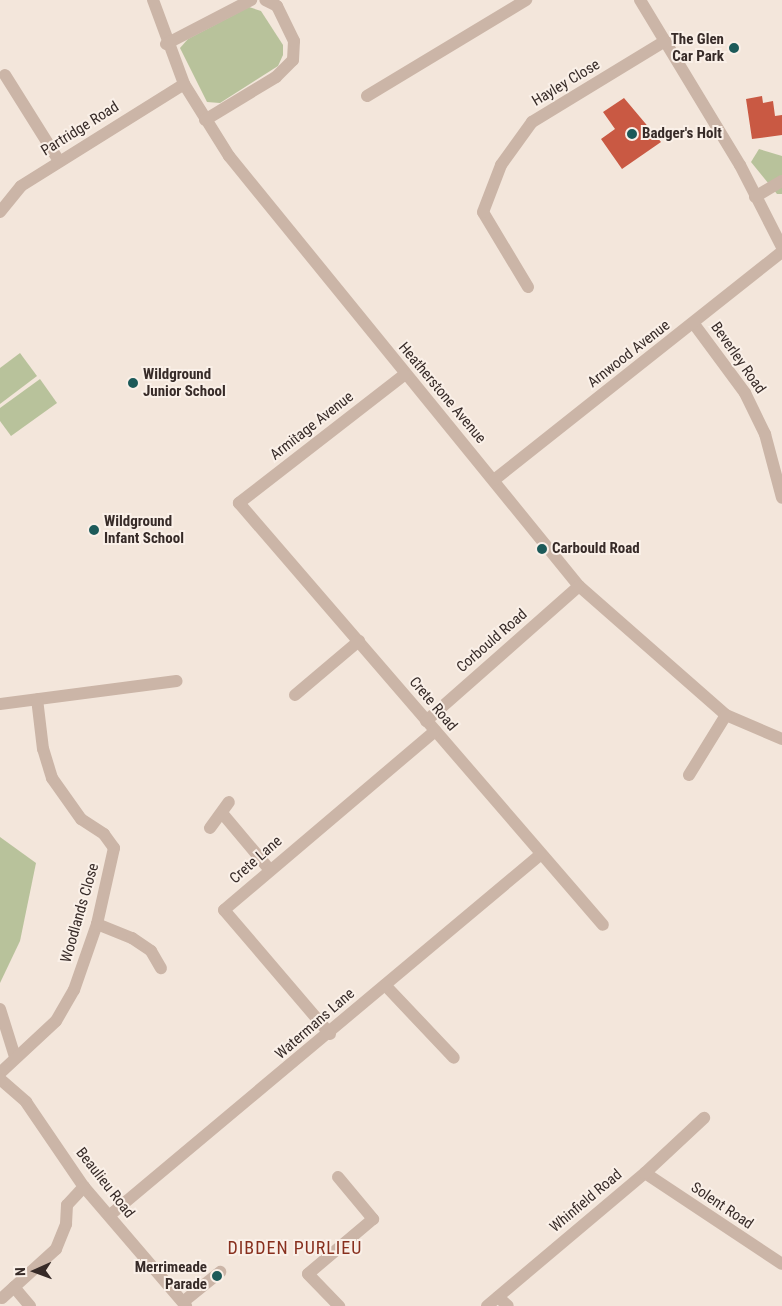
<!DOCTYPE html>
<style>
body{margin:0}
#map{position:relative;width:782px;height:1306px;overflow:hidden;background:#f3e6db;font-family:"Roboto Condensed",sans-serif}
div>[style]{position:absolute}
.green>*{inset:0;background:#b8c29b}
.building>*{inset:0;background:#c95943}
.minor>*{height:12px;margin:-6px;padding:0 6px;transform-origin:6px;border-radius:6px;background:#cbb5a7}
.dots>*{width:14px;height:14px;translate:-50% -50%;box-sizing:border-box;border:2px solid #faf0e8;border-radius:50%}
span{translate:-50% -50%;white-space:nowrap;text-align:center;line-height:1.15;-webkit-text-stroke:4px #faf0e8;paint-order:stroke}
.poi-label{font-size:15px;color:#372b28;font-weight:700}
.right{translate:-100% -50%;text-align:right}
.left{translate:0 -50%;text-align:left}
.street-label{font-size:15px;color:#372b28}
.quarter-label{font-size:18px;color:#88301e;letter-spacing:1px}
.north{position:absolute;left:10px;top:1246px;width:50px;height:50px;-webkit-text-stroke:4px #faf0e8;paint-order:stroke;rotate:268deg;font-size:14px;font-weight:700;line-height:20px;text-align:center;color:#372b28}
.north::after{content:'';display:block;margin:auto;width:18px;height:22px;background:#372b28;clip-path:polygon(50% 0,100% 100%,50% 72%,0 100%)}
</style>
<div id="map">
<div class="green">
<i style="clip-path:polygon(249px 7px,261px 11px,283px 45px,283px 55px,278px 66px,220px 103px,207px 102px,180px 48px,188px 39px)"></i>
<i style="clip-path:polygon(759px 149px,782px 156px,782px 194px,777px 194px,751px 162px)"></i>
<i style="clip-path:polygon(20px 353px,37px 376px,0 404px,0 368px)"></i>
<i style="clip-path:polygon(40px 379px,57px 403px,11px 436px,0 421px,0 408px)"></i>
<i style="clip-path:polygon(0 837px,36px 863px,20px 941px,0 983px)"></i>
</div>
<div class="building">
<i style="clip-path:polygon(762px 96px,763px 103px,773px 101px,775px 116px,782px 115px,782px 135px,752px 139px,746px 99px)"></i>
<i style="clip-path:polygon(624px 98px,661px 142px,622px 169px,601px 139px,615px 129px,603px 112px)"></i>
</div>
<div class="minor">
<i style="left:153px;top:0;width:90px;rotate:69.7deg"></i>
<i style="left:184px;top:84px;width:85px;rotate:58deg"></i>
<i style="left:229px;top:156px;width:554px;rotate:50.86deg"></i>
<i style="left:579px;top:586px;width:196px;rotate:41.3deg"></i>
<i style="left:726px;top:715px;width:61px;rotate:23.2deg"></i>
<i style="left:640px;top:0;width:193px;rotate:58.8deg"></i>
<i style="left:740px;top:165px;width:92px;rotate:62.9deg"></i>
<i style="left:166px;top:44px;width:96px;rotate:-27.4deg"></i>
<i style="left:5px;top:75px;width:102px;rotate:57.9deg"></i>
<i style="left:367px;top:96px;width:186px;rotate:-31.1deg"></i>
<i style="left:205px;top:120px;width:83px;rotate:-31.2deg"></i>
<i style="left:276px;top:77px;width:24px;rotate:-45deg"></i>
<i style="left:293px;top:60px;width:19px;rotate:-87deg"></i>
<i style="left:294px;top:41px;width:39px;rotate:-116deg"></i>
<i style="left:277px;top:6px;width:13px;rotate:-153deg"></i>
<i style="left:755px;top:197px;width:31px;rotate:-31deg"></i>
<i style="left:0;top:212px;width:33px;rotate:-51deg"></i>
<i style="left:21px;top:186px;width:192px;rotate:-32deg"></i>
<i style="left:528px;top:287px;width:87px;rotate:-121deg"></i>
<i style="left:483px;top:212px;width:50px;rotate:-69deg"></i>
<i style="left:501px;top:165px;width:53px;rotate:-54.2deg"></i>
<i style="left:532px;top:122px;width:156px;rotate:-31.3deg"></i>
<i style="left:694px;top:324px;width:86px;rotate:53.5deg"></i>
<i style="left:745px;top:393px;width:46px;rotate:64deg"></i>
<i style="left:765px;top:434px;width:66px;rotate:75.1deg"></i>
<i style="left:404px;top:375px;width:209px;rotate:142.2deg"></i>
<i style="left:239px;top:503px;width:557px;rotate:49.22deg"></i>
<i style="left:494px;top:480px;width:367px;rotate:-38.4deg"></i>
<i style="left:295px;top:695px;width:84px;rotate:-40.2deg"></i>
<i style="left:0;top:704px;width:178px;rotate:-7.4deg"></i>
<i style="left:426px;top:721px;width:204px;rotate:-41.4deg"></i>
<i style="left:689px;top:775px;width:70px;rotate:-58.3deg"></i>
<i style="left:222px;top:813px;width:73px;rotate:50deg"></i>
<i style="left:210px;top:828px;width:32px;rotate:-54deg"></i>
<i style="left:97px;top:924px;width:38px;rotate:22deg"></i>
<i style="left:132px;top:938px;width:23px;rotate:34deg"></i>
<i style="left:151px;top:951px;width:20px;rotate:60deg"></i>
<i style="left:385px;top:985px;width:100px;rotate:46.6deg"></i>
<i style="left:0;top:1009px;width:50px;rotate:72.6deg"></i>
<i style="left:330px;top:1034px;width:163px;rotate:-130.5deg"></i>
<i style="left:224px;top:910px;width:277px;rotate:-40.3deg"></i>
<i style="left:0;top:1073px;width:76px;rotate:-42.9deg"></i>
<i style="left:56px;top:1021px;width:36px;rotate:-60deg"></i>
<i style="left:74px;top:990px;width:70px;rotate:-70.8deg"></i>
<i style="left:97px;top:924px;width:78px;rotate:-77.4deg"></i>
<i style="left:114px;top:848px;width:17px;rotate:-126deg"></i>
<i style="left:104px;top:834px;width:27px;rotate:-147deg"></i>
<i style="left:81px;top:819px;width:50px;rotate:-125.3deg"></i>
<i style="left:52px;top:778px;width:30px;rotate:-107deg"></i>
<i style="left:43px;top:749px;width:50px;rotate:-96.8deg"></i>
<i style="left:0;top:1079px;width:35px;rotate:41deg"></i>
<i style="left:26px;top:1102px;width:103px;rotate:55.7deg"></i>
<i style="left:84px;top:1187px;width:157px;rotate:49.4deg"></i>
<i style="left:645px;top:1173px;width:164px;rotate:33.6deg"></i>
<i style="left:338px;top:1177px;width:55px;rotate:50.2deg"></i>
<i style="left:373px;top:1219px;width:85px;rotate:139.8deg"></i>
<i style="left:308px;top:1274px;width:45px;rotate:45.9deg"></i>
<i style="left:110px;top:1215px;width:561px;rotate:-39.94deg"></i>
<i style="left:14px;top:1287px;width:25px;rotate:50deg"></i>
<i style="left:498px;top:1297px;width:13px;rotate:42deg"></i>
<i style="left:2px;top:1298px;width:73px;rotate:-42.2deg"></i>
<i style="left:56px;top:1249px;width:27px;rotate:-68deg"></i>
<i style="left:66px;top:1224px;width:19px;rotate:-87deg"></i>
<i style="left:67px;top:1205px;width:25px;rotate:-47deg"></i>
<i style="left:183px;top:1302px;width:48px;rotate:-39deg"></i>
<i style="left:487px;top:1306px;width:207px;rotate:-40.1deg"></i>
<i style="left:645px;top:1173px;width:81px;rotate:-43deg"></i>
</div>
<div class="dots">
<i style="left:734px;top:48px;background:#1c5a59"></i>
<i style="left:632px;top:134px;background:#1c5a59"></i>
<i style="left:133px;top:383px;background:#1c5a59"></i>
<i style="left:94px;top:530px;background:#1c5a59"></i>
<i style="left:542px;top:549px;background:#1c5a59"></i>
<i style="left:217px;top:1276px;background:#1c5a59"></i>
</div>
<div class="poi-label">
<span class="right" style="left:724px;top:48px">The Glen<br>Car Park</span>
<span class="left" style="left:642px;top:134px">Badger's Holt</span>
<span class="left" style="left:143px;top:383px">Wildground<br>Junior School</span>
<span class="left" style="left:104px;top:530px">Wildground<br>Infant School</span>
<span class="left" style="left:552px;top:549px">Carbould Road</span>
<span class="right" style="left:207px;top:1276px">Merrimeade<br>Parade</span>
</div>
<div class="street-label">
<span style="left:566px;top:83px;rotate:-31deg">Hayley Close</span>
<span style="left:80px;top:129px;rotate:-32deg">Partridge Road</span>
<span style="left:629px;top:354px;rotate:-38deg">Arnwood Avenue</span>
<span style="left:738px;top:358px;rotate:55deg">Beverley Road</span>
<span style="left:442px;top:393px;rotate:50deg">Heatherstone Avenue</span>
<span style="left:312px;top:426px;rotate:-38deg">Armitage Avenue</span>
<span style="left:492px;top:641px;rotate:-41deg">Corbould Road</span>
<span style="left:433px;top:704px;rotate:50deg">Crete Road</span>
<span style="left:256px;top:860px;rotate:-41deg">Crete Lane</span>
<span style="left:80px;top:913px;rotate:-74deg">Woodlands Close</span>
<span style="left:315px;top:1024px;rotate:-41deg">Watermans Lane</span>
<span style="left:105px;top:1183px;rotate:52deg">Beaulieu Road</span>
<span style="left:586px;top:1201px;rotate:-40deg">Whinfield Road</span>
<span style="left:722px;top:1206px;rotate:34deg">Solent Road</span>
</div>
<div class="quarter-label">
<span style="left:295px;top:1248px">DIBDEN PURLIEU</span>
</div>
<div class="north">N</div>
</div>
